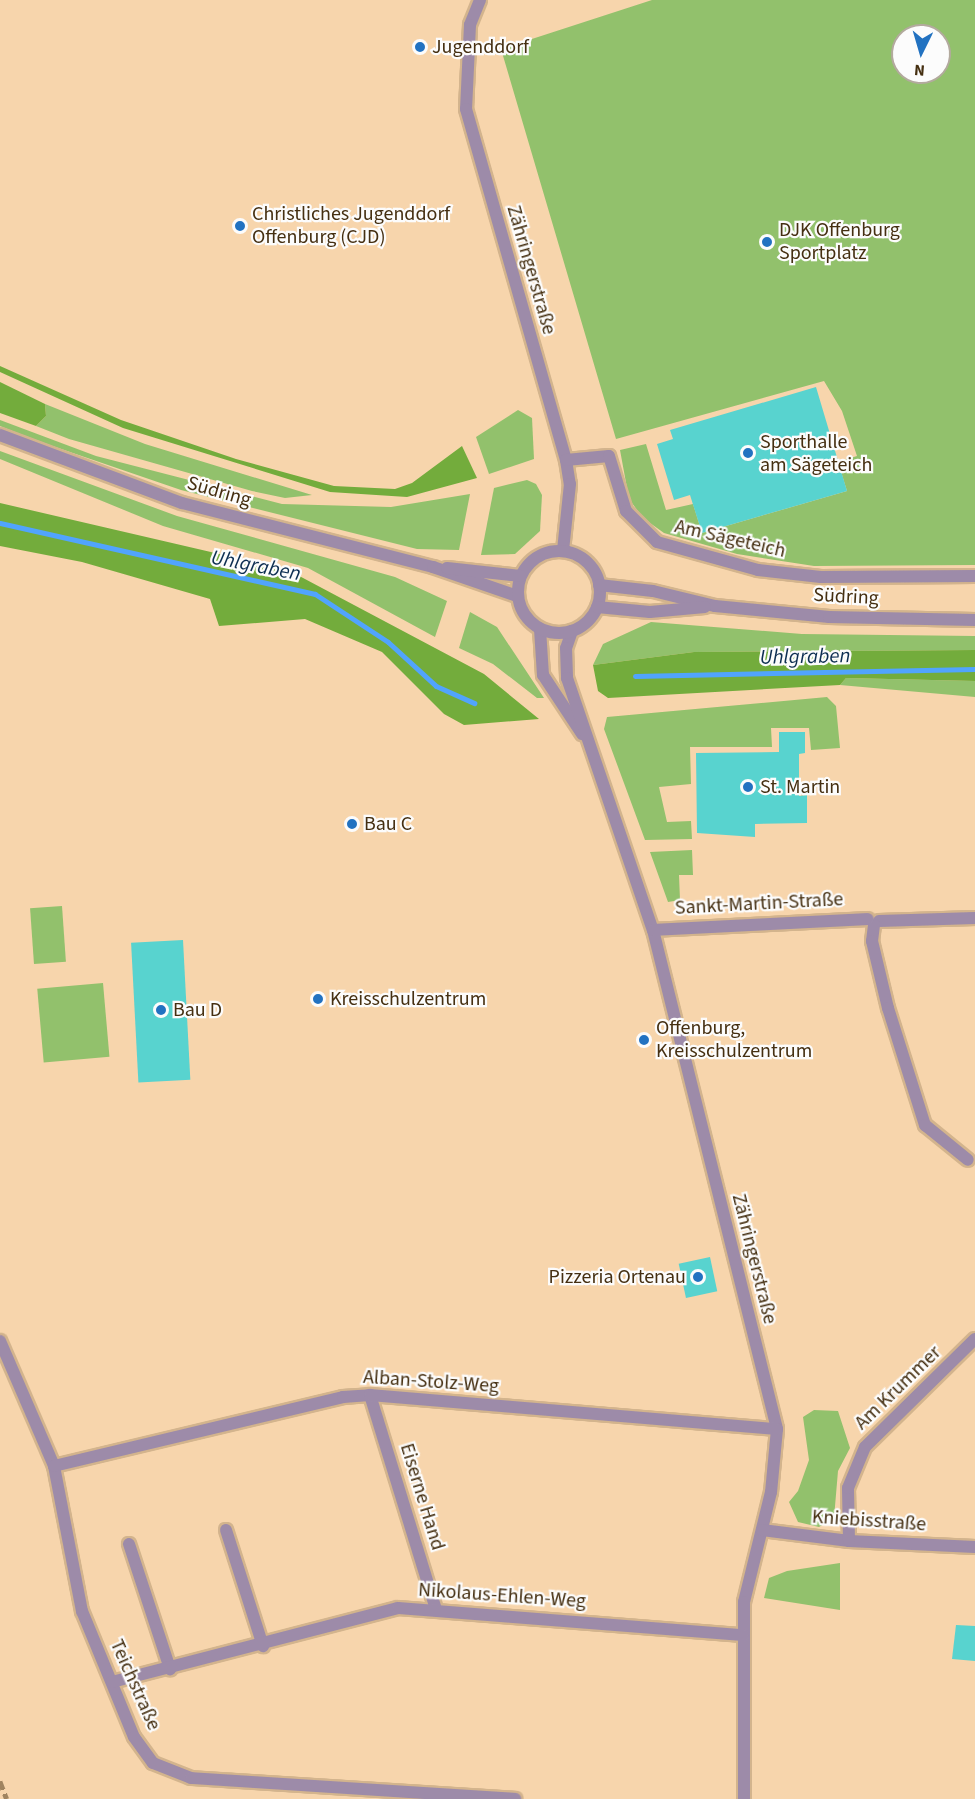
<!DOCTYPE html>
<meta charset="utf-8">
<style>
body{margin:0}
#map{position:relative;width:975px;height:1799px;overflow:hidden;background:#f7d5ac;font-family:"Source Sans 3",sans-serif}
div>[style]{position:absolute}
.green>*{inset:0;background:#92c16c;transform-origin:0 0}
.forest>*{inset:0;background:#73ac3c}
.stream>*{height:5px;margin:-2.5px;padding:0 2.5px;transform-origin:2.5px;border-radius:2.5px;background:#51a4fd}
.building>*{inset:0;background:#58d3cf;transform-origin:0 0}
.roads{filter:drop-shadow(2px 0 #d3b48d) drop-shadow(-2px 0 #d3b48d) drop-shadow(0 2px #d3b48d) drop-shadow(0 -2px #d3b48d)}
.minor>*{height:12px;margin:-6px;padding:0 6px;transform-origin:6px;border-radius:6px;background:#9d8ba9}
.tertiary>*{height:12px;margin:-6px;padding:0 6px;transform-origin:6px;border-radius:6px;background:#9d8ba9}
.tertiary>.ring{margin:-6px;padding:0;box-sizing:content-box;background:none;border:12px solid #9d8ba9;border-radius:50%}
.rail>*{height:4.5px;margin-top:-2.25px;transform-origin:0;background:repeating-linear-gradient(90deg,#a08460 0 9px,transparent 0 13.5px)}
.dots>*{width:16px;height:16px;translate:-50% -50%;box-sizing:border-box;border:3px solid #fcfcfc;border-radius:50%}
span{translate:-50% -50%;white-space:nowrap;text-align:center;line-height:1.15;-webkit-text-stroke:4.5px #fcfcfc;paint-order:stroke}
.poi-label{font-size:20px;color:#452f11}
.left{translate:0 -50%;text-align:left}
.right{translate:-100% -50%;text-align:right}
.street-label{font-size:20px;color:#452f11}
.water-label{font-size:21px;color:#0d2e51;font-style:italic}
.north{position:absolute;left:891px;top:24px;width:60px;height:60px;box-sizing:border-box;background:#fcfcfc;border:2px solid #b3aa9e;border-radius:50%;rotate:185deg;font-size:16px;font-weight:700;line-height:24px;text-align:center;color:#452f11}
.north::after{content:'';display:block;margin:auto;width:21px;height:27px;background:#2272c1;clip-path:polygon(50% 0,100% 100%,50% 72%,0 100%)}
</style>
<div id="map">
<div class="green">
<i style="clip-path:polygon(evenodd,652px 0,975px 0,975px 565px,814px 566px,737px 554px,664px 533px,643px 518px,629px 499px,620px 450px,646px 444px,666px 510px,693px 504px,702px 533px,847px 491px,838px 462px,857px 456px,842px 411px,824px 381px,616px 439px,501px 49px,652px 0,903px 36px,939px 36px,939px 72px,903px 72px,903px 36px)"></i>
<i style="clip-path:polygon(45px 404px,145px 444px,312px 495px,285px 498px,252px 491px,69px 439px,36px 426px,46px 416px)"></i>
<i style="clip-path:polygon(518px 410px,532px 418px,534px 459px,489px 474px,476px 437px)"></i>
<i style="clip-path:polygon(0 420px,96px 456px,282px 504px,391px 507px,470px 494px,459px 550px,417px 549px,181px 490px,29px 438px,0 426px)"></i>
<i style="clip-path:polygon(0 451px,177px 516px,395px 577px,447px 601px,435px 637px,308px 568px,163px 526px,0 459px)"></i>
<i style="clip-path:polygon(527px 480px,536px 484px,542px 495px,540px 531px,515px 554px,481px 555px,494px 488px)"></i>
<i style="clip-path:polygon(470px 612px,497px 627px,544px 698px,537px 698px,493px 664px,459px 648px)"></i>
<i style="clip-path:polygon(651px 622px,802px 634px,975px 636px,975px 650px,694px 652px,593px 665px,603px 644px)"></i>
<i style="clip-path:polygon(846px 678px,975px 681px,975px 697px,840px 685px)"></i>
<i style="clip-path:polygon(827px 697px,836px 706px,840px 748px,811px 750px,809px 728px,771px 728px,772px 747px,690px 747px,691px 784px,659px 787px,667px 822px,691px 821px,692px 839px,645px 840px,604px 729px,607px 717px)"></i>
<i style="clip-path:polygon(692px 850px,693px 875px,679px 875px,680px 900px,668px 902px,650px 852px)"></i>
<i style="left:62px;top:906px;width:56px;height:32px;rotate:86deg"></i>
<i style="left:103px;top:983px;width:74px;height:66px;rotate:85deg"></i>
<i style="clip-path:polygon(814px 1410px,838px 1411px,850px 1448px,838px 1471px,834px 1518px,819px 1527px,798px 1522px,789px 1502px,798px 1491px,809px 1460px,803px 1417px)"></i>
<i style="clip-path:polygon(840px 1563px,840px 1610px,764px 1598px,769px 1578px,787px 1571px)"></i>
</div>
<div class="forest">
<i style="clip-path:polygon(0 366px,121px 420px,236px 459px,334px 486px,395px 489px,412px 483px,462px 446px,477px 478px,407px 497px,330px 492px,123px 428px,0 372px)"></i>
<i style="clip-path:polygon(0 382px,45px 404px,46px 416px,36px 426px,0 413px)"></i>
<i style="clip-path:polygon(0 503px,288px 570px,484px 674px,539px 719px,464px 725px,444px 714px,382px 652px,305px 619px,219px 626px,210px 599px,82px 562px,0 546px)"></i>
<i style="clip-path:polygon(975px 650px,975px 681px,846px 678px,840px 685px,608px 698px,598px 691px,593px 665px,694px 652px)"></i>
</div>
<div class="stream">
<i style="left:0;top:523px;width:323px;rotate:12.7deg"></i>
<i style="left:315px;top:594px;width:87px;rotate:33.3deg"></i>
<i style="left:388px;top:642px;width:65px;rotate:42.5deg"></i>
<i style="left:436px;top:686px;width:42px;rotate:24.1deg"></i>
<i style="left:635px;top:676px;width:340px;rotate:-1.2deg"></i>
</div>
<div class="building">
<i style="clip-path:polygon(816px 387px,847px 491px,702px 533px,690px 495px,674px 500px,657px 444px,673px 439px,670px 430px)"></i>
<i style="clip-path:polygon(779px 732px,805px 732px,805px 753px,799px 754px,799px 796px,807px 795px,807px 823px,755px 824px,755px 837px,697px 833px,696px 753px,779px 752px)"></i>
<i style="left:183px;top:940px;width:140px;height:52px;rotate:87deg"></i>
<i style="left:710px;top:1257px;width:35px;height:32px;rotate:78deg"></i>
<i style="clip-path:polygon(956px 1625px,975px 1626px,975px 1661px,952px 1659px)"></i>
</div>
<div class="roads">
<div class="minor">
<i style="left:480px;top:0;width:27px;rotate:112deg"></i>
<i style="left:470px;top:25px;width:84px;rotate:92.7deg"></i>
<i style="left:466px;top:109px;width:365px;rotate:74.1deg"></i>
<i style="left:566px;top:460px;width:24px;rotate:81deg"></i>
<i style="left:570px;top:484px;width:67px;rotate:96deg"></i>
<i style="left:566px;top:460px;width:43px;rotate:-5.3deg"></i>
<i style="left:609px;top:456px;width:58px;rotate:72.8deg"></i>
<i style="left:626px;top:511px;width:44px;rotate:45deg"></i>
<i style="left:657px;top:542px;width:105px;rotate:15.5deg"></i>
<i style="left:758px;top:570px;width:63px;rotate:6.3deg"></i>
<i style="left:821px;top:577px;width:154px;rotate:-0.4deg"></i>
<i style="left:540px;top:629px;width:46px;rotate:86.3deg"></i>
<i style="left:543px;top:675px;width:71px;rotate:56.5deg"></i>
<i style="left:572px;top:631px;width:18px;rotate:109deg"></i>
<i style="left:566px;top:648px;width:30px;rotate:88deg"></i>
<i style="left:567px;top:678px;width:266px;rotate:71.2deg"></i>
<i style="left:653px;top:930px;width:514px;rotate:76.04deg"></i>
<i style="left:777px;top:1429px;width:63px;rotate:95.4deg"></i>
<i style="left:771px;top:1492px;width:113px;rotate:103.8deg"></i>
<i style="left:744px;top:1602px;width:197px;rotate:90deg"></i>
<i style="left:879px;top:921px;width:96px;rotate:-1.8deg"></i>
<i style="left:874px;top:925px;width:16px;rotate:97deg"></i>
<i style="left:872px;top:941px;width:69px;rotate:76.6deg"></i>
<i style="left:888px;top:1008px;width:123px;rotate:72.5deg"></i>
<i style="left:925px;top:1125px;width:55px;rotate:39.1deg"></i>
<i style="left:653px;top:930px;width:215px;rotate:-2.9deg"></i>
<i style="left:0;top:1341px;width:136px;rotate:66.6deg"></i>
<i style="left:54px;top:1466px;width:148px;rotate:79.1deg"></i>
<i style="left:82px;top:1611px;width:136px;rotate:67.6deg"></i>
<i style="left:134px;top:1737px;width:32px;rotate:54deg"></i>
<i style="left:153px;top:1763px;width:41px;rotate:21.5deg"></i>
<i style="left:191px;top:1778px;width:325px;rotate:3.7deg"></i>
<i style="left:370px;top:1395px;width:225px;rotate:72.9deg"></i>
<i style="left:54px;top:1466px;width:297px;rotate:-13.4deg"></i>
<i style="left:343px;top:1397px;width:27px;rotate:-4deg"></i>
<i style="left:370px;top:1395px;width:408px;rotate:4.8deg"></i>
<i style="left:226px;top:1530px;width:122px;rotate:72.3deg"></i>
<i style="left:762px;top:1530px;width:88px;rotate:7.2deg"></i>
<i style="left:849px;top:1541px;width:126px;rotate:2.7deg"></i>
<i style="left:849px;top:1541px;width:53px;rotate:-91.1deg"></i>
<i style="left:848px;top:1488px;width:44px;rotate:-67.5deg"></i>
<i style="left:865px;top:1447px;width:154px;rotate:-44.5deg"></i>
<i style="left:129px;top:1544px;width:132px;rotate:71.8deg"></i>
<i style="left:112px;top:1682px;width:295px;rotate:-14.5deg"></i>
<i style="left:398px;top:1608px;width:346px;rotate:4.5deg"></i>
</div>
<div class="tertiary">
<i style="left:0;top:435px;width:194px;rotate:20.5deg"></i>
<i style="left:182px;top:503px;width:259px;rotate:14.3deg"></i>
<i style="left:433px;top:567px;width:89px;rotate:19deg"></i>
<i class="ring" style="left:518px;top:551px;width:70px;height:70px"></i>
<i style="left:447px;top:568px;width:74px;rotate:6.2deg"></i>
<i style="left:599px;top:585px;width:54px;rotate:6.3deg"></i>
<i style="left:653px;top:591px;width:64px;rotate:13.6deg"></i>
<i style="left:715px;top:606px;width:115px;rotate:5.5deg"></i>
<i style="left:829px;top:617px;width:146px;rotate:1.2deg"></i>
<i style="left:597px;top:607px;width:53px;rotate:5.4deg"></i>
<i style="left:650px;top:612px;width:55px;rotate:-5.2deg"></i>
</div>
</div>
<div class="rail">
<i style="left:0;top:1781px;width:19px;rotate:69deg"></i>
</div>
<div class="dots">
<i style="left:420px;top:47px;background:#2272c1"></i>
<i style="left:240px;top:226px;background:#2272c1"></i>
<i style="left:767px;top:242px;background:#2272c1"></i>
<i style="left:748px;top:453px;background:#2272c1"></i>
<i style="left:748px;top:787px;background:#2272c1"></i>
<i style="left:352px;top:824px;background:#2272c1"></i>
<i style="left:318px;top:999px;background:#2272c1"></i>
<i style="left:161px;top:1010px;background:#2272c1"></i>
<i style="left:644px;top:1040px;background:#2272c1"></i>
<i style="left:698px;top:1277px;background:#2272c1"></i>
</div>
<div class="poi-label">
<span class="left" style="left:432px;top:47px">Jugenddorf</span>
<span class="left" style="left:252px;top:226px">Christliches Jugenddorf<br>Offenburg (CJD)</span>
<span class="left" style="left:779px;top:242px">DJK Offenburg<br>Sportplatz</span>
<span class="left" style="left:760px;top:454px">Sporthalle<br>am Sägeteich</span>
<span class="left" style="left:760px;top:787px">St. Martin</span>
<span class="left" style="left:364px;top:824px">Bau C</span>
<span class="left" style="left:330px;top:999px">Kreisschulzentrum</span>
<span class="left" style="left:173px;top:1010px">Bau D</span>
<span class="left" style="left:656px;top:1040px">Offenburg,<br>Kreisschulzentrum</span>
<span class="right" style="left:686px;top:1277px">Pizzeria Ortenau</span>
</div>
<div class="street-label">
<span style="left:531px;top:270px;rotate:74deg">Zähringerstraße</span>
<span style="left:219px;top:492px;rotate:16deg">Südring</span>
<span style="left:730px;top:539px;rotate:13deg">Am Sägeteich</span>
<span style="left:846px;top:597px;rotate:3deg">Südring</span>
<span style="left:759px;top:904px;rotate:-3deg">Sankt-Martin-Straße</span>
<span style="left:754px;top:1259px;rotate:76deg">Zähringerstraße</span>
<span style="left:431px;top:1382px;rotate:4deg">Alban-Stolz-Weg</span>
<span style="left:898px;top:1388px;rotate:-44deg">Am Krummer</span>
<span style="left:422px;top:1497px;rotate:73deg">Eiserne Hand</span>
<span style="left:869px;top:1521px;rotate:4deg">Kniebisstraße</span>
<span style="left:502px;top:1596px;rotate:4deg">Nikolaus-Ehlen-Weg</span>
<span style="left:135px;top:1685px;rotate:66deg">Teichstraße</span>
</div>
<div class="water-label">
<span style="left:256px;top:565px;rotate:11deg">Uhlgraben</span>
<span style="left:805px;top:656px;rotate:-1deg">Uhlgraben</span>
</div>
<div class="north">N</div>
</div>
